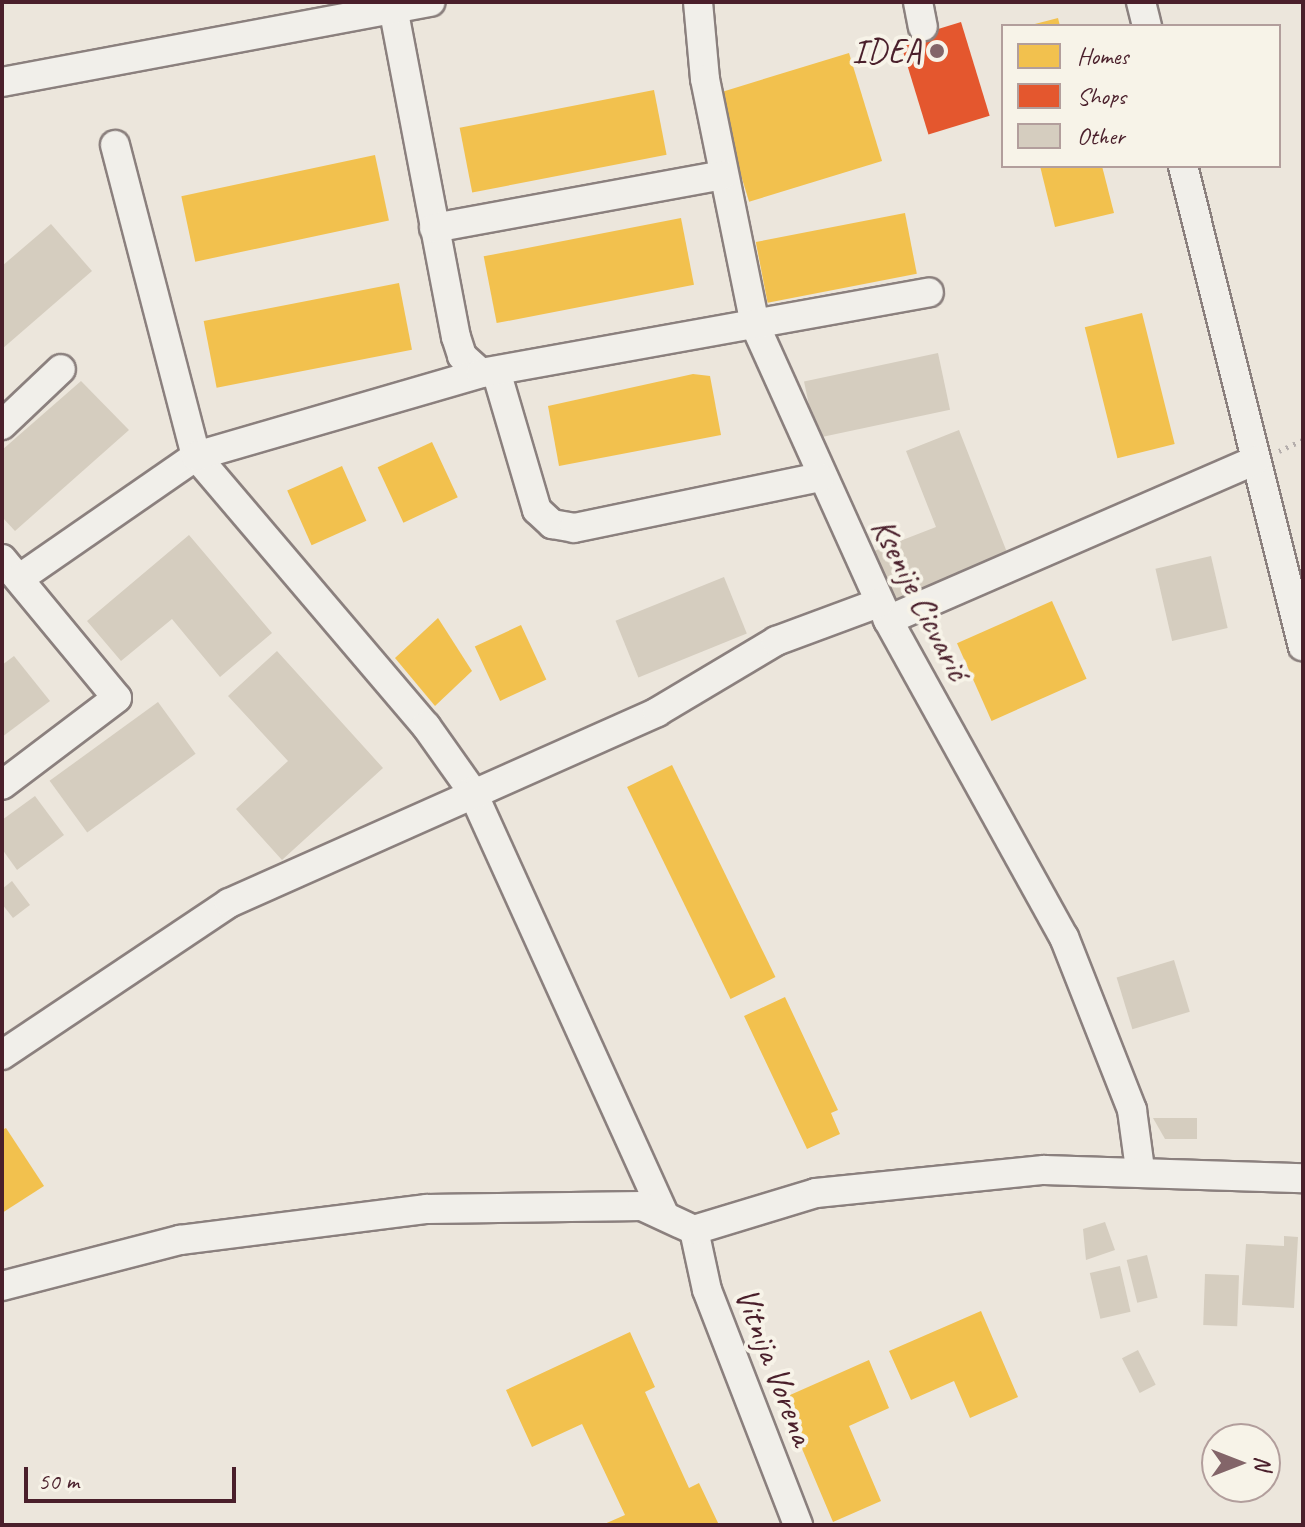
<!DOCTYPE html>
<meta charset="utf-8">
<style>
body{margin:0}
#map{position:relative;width:1305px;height:1527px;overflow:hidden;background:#ece6dc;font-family:Caveat,sans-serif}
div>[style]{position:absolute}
.homes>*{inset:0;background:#f2c14e;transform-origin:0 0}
.shops>*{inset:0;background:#e4572e;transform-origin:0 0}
.building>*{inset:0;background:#d5cdbf;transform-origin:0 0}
.path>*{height:5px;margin-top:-2.5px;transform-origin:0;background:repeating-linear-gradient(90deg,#b5aeac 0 2px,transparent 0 8px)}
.roads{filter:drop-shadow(2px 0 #8b807e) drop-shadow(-2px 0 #8b807e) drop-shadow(0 2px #8b807e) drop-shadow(0 -2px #8b807e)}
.minor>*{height:28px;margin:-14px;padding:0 14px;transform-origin:14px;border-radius:14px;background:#f1efea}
.dots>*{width:22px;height:22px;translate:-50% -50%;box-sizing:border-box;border:4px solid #f7f3e8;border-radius:50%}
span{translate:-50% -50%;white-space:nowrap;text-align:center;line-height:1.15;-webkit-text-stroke:8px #f7f3e8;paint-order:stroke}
.poi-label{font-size:34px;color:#4a1f2b}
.right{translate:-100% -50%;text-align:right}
.street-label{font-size:34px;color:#4a1f2b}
.frame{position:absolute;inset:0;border:4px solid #4a1f2b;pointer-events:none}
.legend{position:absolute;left:1001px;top:24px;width:280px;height:144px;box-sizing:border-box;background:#f7f3e8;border:2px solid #b29e9c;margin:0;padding:10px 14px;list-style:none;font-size:24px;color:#4a1f2b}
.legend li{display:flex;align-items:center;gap:16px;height:40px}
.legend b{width:40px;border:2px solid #b29e9c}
.north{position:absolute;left:1201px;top:1423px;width:80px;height:80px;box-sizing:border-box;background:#f7f3e8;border:2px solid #b29e9c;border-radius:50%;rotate:90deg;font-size:22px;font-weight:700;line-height:32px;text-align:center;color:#4a1f2b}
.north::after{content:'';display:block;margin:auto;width:28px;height:36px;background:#836569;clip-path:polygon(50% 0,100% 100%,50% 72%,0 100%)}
.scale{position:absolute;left:24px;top:1467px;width:212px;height:36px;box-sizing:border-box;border:4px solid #4a1f2b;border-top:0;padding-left:10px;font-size:24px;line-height:28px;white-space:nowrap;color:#4a1f2b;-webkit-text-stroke:6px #f7f3e8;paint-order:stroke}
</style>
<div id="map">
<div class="homes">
<i style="clip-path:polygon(1058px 18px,1060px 26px,1031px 26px,1031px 25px)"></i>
<i style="left:849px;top:53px;width:113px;height:139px;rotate:73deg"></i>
<i style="left:654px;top:90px;width:66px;height:198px;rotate:79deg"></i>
<i style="left:375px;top:155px;width:67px;height:198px;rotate:78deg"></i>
<i style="clip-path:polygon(1040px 166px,1102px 166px,1114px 213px,1055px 227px)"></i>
<i style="left:905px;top:213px;width:62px;height:152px;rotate:79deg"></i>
<i style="left:681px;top:218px;width:68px;height:201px;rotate:79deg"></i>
<i style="left:399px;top:283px;width:68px;height:199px;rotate:79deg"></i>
<i style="left:1142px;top:313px;width:135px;height:59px;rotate:76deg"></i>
<i style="clip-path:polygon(693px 374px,710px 376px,721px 435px,559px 466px,548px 406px)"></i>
<i style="left:432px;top:442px;width:61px;height:60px;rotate:65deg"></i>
<i style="left:342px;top:466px;width:60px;height:60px;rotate:66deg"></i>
<i style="left:1052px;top:601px;width:85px;height:104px;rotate:66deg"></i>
<i style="clip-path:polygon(438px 618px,472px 671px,435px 706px,395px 658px)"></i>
<i style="left:521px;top:625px;width:60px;height:51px;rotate:65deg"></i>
<i style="left:672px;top:765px;width:236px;height:50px;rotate:64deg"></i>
<i style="clip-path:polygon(785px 997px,838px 1110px,831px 1113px,840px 1134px,807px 1149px,744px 1016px)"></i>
<i style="clip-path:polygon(6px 1128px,44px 1186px,2px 1213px,2px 1130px)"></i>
<i style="clip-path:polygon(981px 1311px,1018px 1397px,970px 1418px,954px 1381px,911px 1400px,889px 1351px)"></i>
<i style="clip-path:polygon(630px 1332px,655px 1387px,645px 1392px,689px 1488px,699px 1483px,719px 1525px,602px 1525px,625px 1515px,582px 1424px,532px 1447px,506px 1390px)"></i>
<i style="clip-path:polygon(869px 1360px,889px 1408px,849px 1426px,881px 1501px,833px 1522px,781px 1399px)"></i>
</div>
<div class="shops">
<i style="left:961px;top:22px;width:98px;height:64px;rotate:73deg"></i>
</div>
<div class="building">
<i style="clip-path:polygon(51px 224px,92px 271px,2px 349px,2px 266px)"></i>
<i style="left:938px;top:353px;width:58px;height:137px;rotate:78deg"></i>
<i style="clip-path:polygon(81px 381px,129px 430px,15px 531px,2px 517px,2px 450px)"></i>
<i style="clip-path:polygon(959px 430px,1010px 560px,890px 607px,869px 553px,936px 527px,906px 451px)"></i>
<i style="clip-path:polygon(189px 535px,272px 633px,220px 677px,172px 619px,121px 661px,87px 621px)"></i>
<i style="left:1211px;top:556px;width:74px;height:57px;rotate:77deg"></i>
<i style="left:724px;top:577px;width:61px;height:117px;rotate:68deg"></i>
<i style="clip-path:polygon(277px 651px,383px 768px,282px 860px,236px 809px,288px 761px,228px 696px)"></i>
<i style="clip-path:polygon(14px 656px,50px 701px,2px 737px,2px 665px)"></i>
<i style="left:158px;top:702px;width:64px;height:134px;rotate:54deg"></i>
<i style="clip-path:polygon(35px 796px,64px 835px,17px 870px,2px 849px,2px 820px)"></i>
<i style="clip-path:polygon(12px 881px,30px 905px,13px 918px,2px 904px,2px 889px)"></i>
<i style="left:1174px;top:960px;width:54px;height:60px;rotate:73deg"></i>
<i style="clip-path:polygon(1153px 1118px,1197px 1118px,1197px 1139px,1165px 1139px)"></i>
<i style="clip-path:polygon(1105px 1222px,1115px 1250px,1086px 1260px,1083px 1229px)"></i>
<i style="clip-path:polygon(1284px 1236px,1298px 1237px,1294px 1308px,1242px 1305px,1246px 1244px,1284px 1246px)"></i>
<i style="left:1147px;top:1255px;width:44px;height:21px;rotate:76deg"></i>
<i style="left:1120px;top:1266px;width:47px;height:31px;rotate:77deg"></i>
<i style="left:1205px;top:1274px;width:34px;height:51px;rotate:2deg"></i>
<i style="left:1138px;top:1350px;width:39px;height:18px;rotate:63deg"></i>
</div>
<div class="path">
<i style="left:1279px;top:451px;width:26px;rotate:-25deg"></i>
</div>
<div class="roads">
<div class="minor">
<i style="left:392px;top:2px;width:341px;rotate:79.2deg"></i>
<i style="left:456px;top:337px;width:20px;rotate:72deg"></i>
<i style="left:462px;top:356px;width:25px;rotate:42deg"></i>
<i style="left:698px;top:2px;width:77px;rotate:84.8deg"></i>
<i style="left:705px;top:79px;width:251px;rotate:78.5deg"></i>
<i style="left:755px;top:325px;width:324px;rotate:65.7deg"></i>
<i style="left:888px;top:620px;width:363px;rotate:61deg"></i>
<i style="left:1064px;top:937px;width:186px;rotate:68.5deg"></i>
<i style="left:1132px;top:1110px;width:60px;rotate:82.3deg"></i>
<i style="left:918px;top:2px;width:25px;rotate:79deg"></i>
<i style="left:1141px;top:2px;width:25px;rotate:76deg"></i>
<i style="left:2px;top:82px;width:436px;rotate:-10.6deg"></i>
<i style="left:115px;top:145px;width:321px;rotate:75.4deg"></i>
<i style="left:196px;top:456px;width:355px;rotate:49.6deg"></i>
<i style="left:426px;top:726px;width:80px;rotate:54.7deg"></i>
<i style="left:472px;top:791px;width:463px;rotate:65.6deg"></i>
<i style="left:1183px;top:166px;width:495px;rotate:76deg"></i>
<i style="left:434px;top:228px;width:294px;rotate:-10.4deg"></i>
<i style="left:496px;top:371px;width:145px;rotate:73.6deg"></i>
<i style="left:537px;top:510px;width:21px;rotate:43deg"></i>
<i style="left:552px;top:524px;width:22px;rotate:10deg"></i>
<i style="left:574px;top:528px;width:251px;rotate:-11.7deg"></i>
<i style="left:2px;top:425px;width:81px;rotate:-43.5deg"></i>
<i style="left:2px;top:559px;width:180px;rotate:50.4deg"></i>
<i style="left:117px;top:698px;width:144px;rotate:142.9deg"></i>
<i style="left:20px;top:578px;width:214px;rotate:-34.7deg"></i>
<i style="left:196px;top:456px;width:297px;rotate:-16.2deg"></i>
<i style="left:481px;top:373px;width:455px;rotate:-10.2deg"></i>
<i style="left:888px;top:620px;width:401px;rotate:-23.5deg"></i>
<i style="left:2px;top:1055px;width:273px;rotate:-33.8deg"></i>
<i style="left:229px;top:903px;width:469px;rotate:-24deg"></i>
<i style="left:657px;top:712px;width:139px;rotate:-30.8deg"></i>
<i style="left:776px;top:641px;width:110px;rotate:-20.3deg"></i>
<i style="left:694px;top:1230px;width:61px;rotate:77.8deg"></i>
<i style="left:707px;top:1290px;width:252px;rotate:68.8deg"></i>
<i style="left:2px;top:1286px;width:184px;rotate:-14.5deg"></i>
<i style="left:180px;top:1240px;width:249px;rotate:-7.2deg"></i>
<i style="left:427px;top:1209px;width:215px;rotate:-0.8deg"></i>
<i style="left:642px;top:1206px;width:57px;rotate:24.8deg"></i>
<i style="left:694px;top:1230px;width:127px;rotate:-16.9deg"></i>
<i style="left:816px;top:1193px;width:229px;rotate:-5.8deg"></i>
<i style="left:1044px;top:1170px;width:259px;rotate:1.8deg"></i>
</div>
</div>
<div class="dots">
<i style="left:937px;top:51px;background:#836569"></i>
</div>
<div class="poi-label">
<span class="right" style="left:921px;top:51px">IDEA</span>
</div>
<div class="street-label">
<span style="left:921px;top:599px;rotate:63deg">Ksenije Cicvarić</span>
<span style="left:775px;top:1366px;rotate:69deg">Vitnija Vorena</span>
</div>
<div class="frame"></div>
<ul class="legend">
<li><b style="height:22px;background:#f2c14e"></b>Homes</li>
<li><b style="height:22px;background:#e4572e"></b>Shops</li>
<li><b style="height:22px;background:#d5cdbf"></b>Other</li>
</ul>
<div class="north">N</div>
<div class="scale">50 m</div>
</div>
